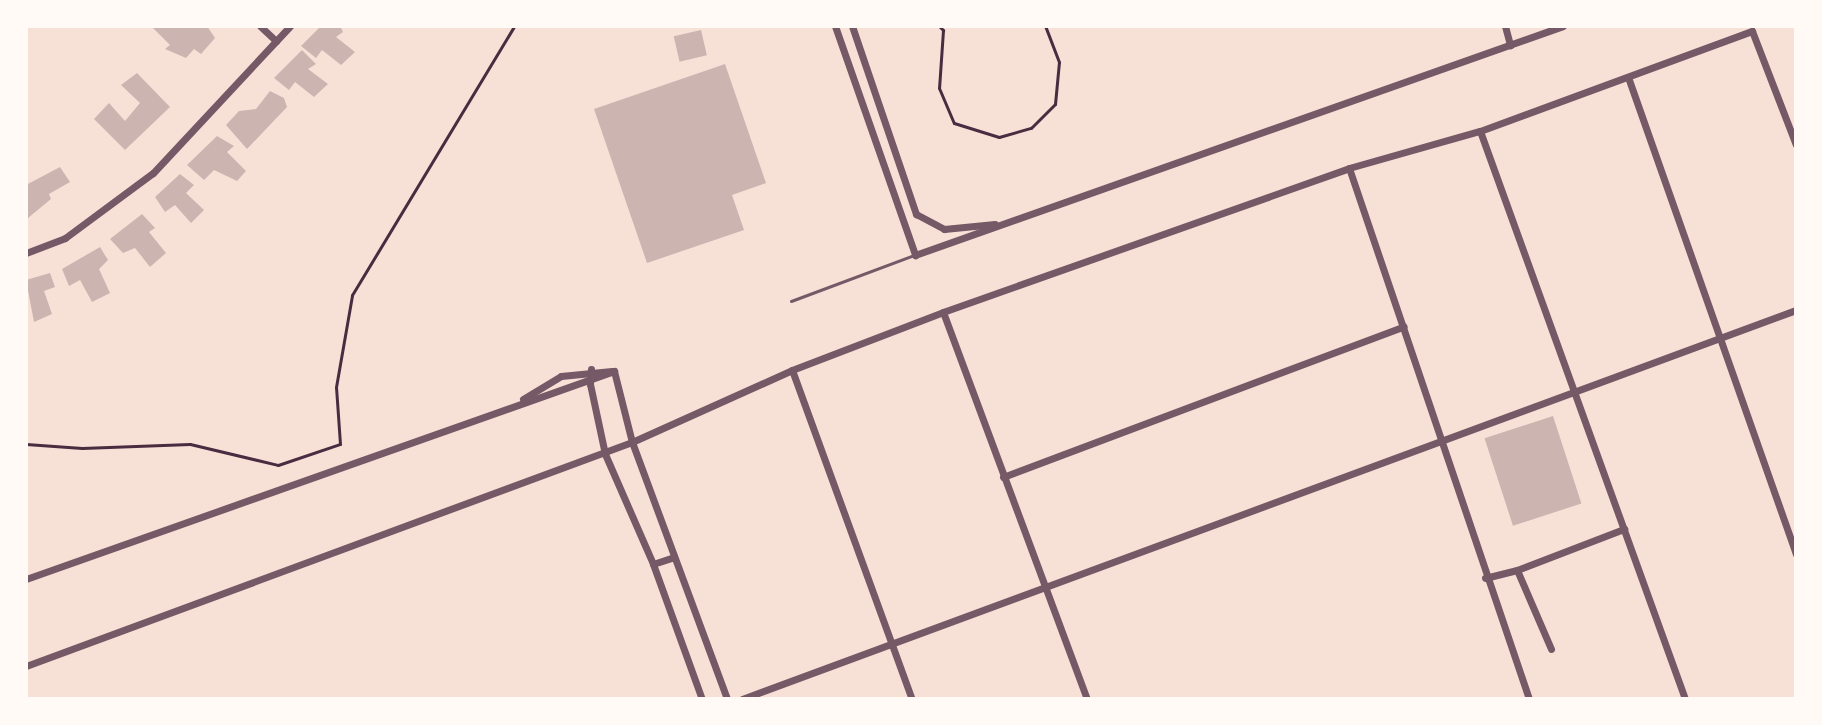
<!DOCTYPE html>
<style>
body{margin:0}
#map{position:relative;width:1822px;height:725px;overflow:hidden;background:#f7e1d7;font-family:Helvetica,sans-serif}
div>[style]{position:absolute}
.building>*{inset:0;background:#ccb4b1;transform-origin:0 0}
.path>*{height:3px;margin:-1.5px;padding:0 1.5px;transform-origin:1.5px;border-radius:1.5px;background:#4a2c40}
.service>*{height:3px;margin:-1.5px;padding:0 1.5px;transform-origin:1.5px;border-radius:1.5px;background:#755966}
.minor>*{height:7px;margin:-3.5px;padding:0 3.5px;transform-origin:3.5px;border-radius:3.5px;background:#755966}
span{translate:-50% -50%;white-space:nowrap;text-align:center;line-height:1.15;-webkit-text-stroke:6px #fffaf5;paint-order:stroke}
.frame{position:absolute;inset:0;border:28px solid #fffaf5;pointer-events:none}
</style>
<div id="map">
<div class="building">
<i style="clip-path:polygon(151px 26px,207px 26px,215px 38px,201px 54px,194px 49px,186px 58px,165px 49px,170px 45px)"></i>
<i style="clip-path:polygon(321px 26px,340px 26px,343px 32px,336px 37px,355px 52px,341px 65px,322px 50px,316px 58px,301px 46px)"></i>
<i style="left:701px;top:30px;width:26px;height:28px;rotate:77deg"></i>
<i style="clip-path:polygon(302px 50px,316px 64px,308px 69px,328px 84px,314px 97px,295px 82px,289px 90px,274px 78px)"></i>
<i style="clip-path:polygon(725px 64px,766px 183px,732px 195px,744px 230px,647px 263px,594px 109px)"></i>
<i style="clip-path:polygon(137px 73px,170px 107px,125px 150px,94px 119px,109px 103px,125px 121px,140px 103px,121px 85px)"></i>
<i style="clip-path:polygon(270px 91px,284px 98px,287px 107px,247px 149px,226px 125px,239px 111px,256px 109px)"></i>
<i style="clip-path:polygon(217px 136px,234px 146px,227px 152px,246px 171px,237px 181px,214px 170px,204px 180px,187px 165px)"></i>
<i style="clip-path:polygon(60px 167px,70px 182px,49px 194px,51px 199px,28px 218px,26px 185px)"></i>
<i style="clip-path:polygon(180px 174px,194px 185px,186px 193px,204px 210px,191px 223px,175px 205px,165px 212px,155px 197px)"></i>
<i style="clip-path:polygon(142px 214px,155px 228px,149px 232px,166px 253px,150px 267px,135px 248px,123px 253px,110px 239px)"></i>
<i style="clip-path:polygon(100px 247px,108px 260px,99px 269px,110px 293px,92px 302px,80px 280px,69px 286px,62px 269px)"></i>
<i style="clip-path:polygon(50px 273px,55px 287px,44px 291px,52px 314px,34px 322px,26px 280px)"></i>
<i style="left:1553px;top:416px;width:92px;height:72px;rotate:72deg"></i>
</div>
<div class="path">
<i style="left:939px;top:26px;width:6px;rotate:45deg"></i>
<i style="left:943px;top:30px;width:58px;rotate:93.9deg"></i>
<i style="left:939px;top:88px;width:38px;rotate:67deg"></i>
<i style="left:954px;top:123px;width:47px;rotate:17.3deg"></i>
<i style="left:999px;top:137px;width:33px;rotate:-16deg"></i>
<i style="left:1031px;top:128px;width:34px;rotate:-45deg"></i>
<i style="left:1055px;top:104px;width:42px;rotate:-84.6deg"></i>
<i style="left:1059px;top:62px;width:39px;rotate:-111deg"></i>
<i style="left:26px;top:444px;width:56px;rotate:4.1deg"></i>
<i style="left:82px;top:448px;width:108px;rotate:-2.1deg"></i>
<i style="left:190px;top:444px;width:90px;rotate:13.4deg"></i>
<i style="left:278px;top:465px;width:65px;rotate:-18.7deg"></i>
<i style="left:340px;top:444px;width:57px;rotate:-94deg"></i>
<i style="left:336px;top:387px;width:93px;rotate:-80.1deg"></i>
<i style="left:352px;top:295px;width:314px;rotate:-58.9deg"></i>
</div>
<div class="service">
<i style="left:791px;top:301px;width:131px;rotate:-20.5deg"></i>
</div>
<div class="minor">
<i style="left:260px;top:26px;width:22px;rotate:43deg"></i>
<i style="left:835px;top:26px;width:243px;rotate:70.7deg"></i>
<i style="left:915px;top:255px;width:687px;rotate:-19.46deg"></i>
<i style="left:852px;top:26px;width:199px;rotate:71.2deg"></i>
<i style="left:916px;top:214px;width:32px;rotate:28deg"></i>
<i style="left:944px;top:229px;width:51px;rotate:-5.6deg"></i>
<i style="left:1505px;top:26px;width:20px;rotate:75deg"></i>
<i style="left:1628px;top:77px;width:506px;rotate:70.6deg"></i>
<i style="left:1480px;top:131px;width:604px;rotate:70.15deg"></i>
<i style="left:1349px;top:168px;width:561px;rotate:71.27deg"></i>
<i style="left:26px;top:253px;width:42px;rotate:-21deg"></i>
<i style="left:65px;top:238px;width:109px;rotate:-36.5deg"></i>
<i style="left:153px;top:173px;width:201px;rotate:-47deg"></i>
<i style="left:943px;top:312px;width:413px;rotate:69.6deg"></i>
<i style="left:591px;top:369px;width:15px;rotate:94deg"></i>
<i style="left:590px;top:384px;width:72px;rotate:77.9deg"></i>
<i style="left:605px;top:454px;width:120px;rotate:66.4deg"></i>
<i style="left:653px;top:564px;width:144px;rotate:70.1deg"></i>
<i style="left:792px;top:370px;width:350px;rotate:70deg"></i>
<i style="left:614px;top:371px;width:73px;rotate:75.8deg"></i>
<i style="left:632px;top:442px;width:274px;rotate:69.7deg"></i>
<i style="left:523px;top:399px;width:44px;rotate:-31.2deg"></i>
<i style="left:561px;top:376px;width:51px;rotate:-5.6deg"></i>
<i style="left:1003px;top:477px;width:428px;rotate:-20.6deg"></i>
<i style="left:653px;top:564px;width:22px;rotate:-18deg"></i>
<i style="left:1517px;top:570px;width:115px;rotate:-21deg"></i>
<i style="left:1485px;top:578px;width:33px;rotate:-14deg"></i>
<i style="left:1517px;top:570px;width:86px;rotate:66.7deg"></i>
<i style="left:26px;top:579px;width:624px;rotate:-19.48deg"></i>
<i style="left:26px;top:666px;width:646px;rotate:-20.29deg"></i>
<i style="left:632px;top:442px;width:175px;rotate:-24.2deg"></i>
<i style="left:792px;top:370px;width:162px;rotate:-21deg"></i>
<i style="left:943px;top:312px;width:431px;rotate:-19.5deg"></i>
<i style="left:1349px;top:168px;width:136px;rotate:-15.8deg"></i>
<i style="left:1480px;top:131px;width:290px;rotate:-20.2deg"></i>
<i style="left:1752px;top:31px;width:122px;rotate:68.9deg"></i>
<i style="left:742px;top:699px;width:1123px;rotate:-20.26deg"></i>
</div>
<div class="frame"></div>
</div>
